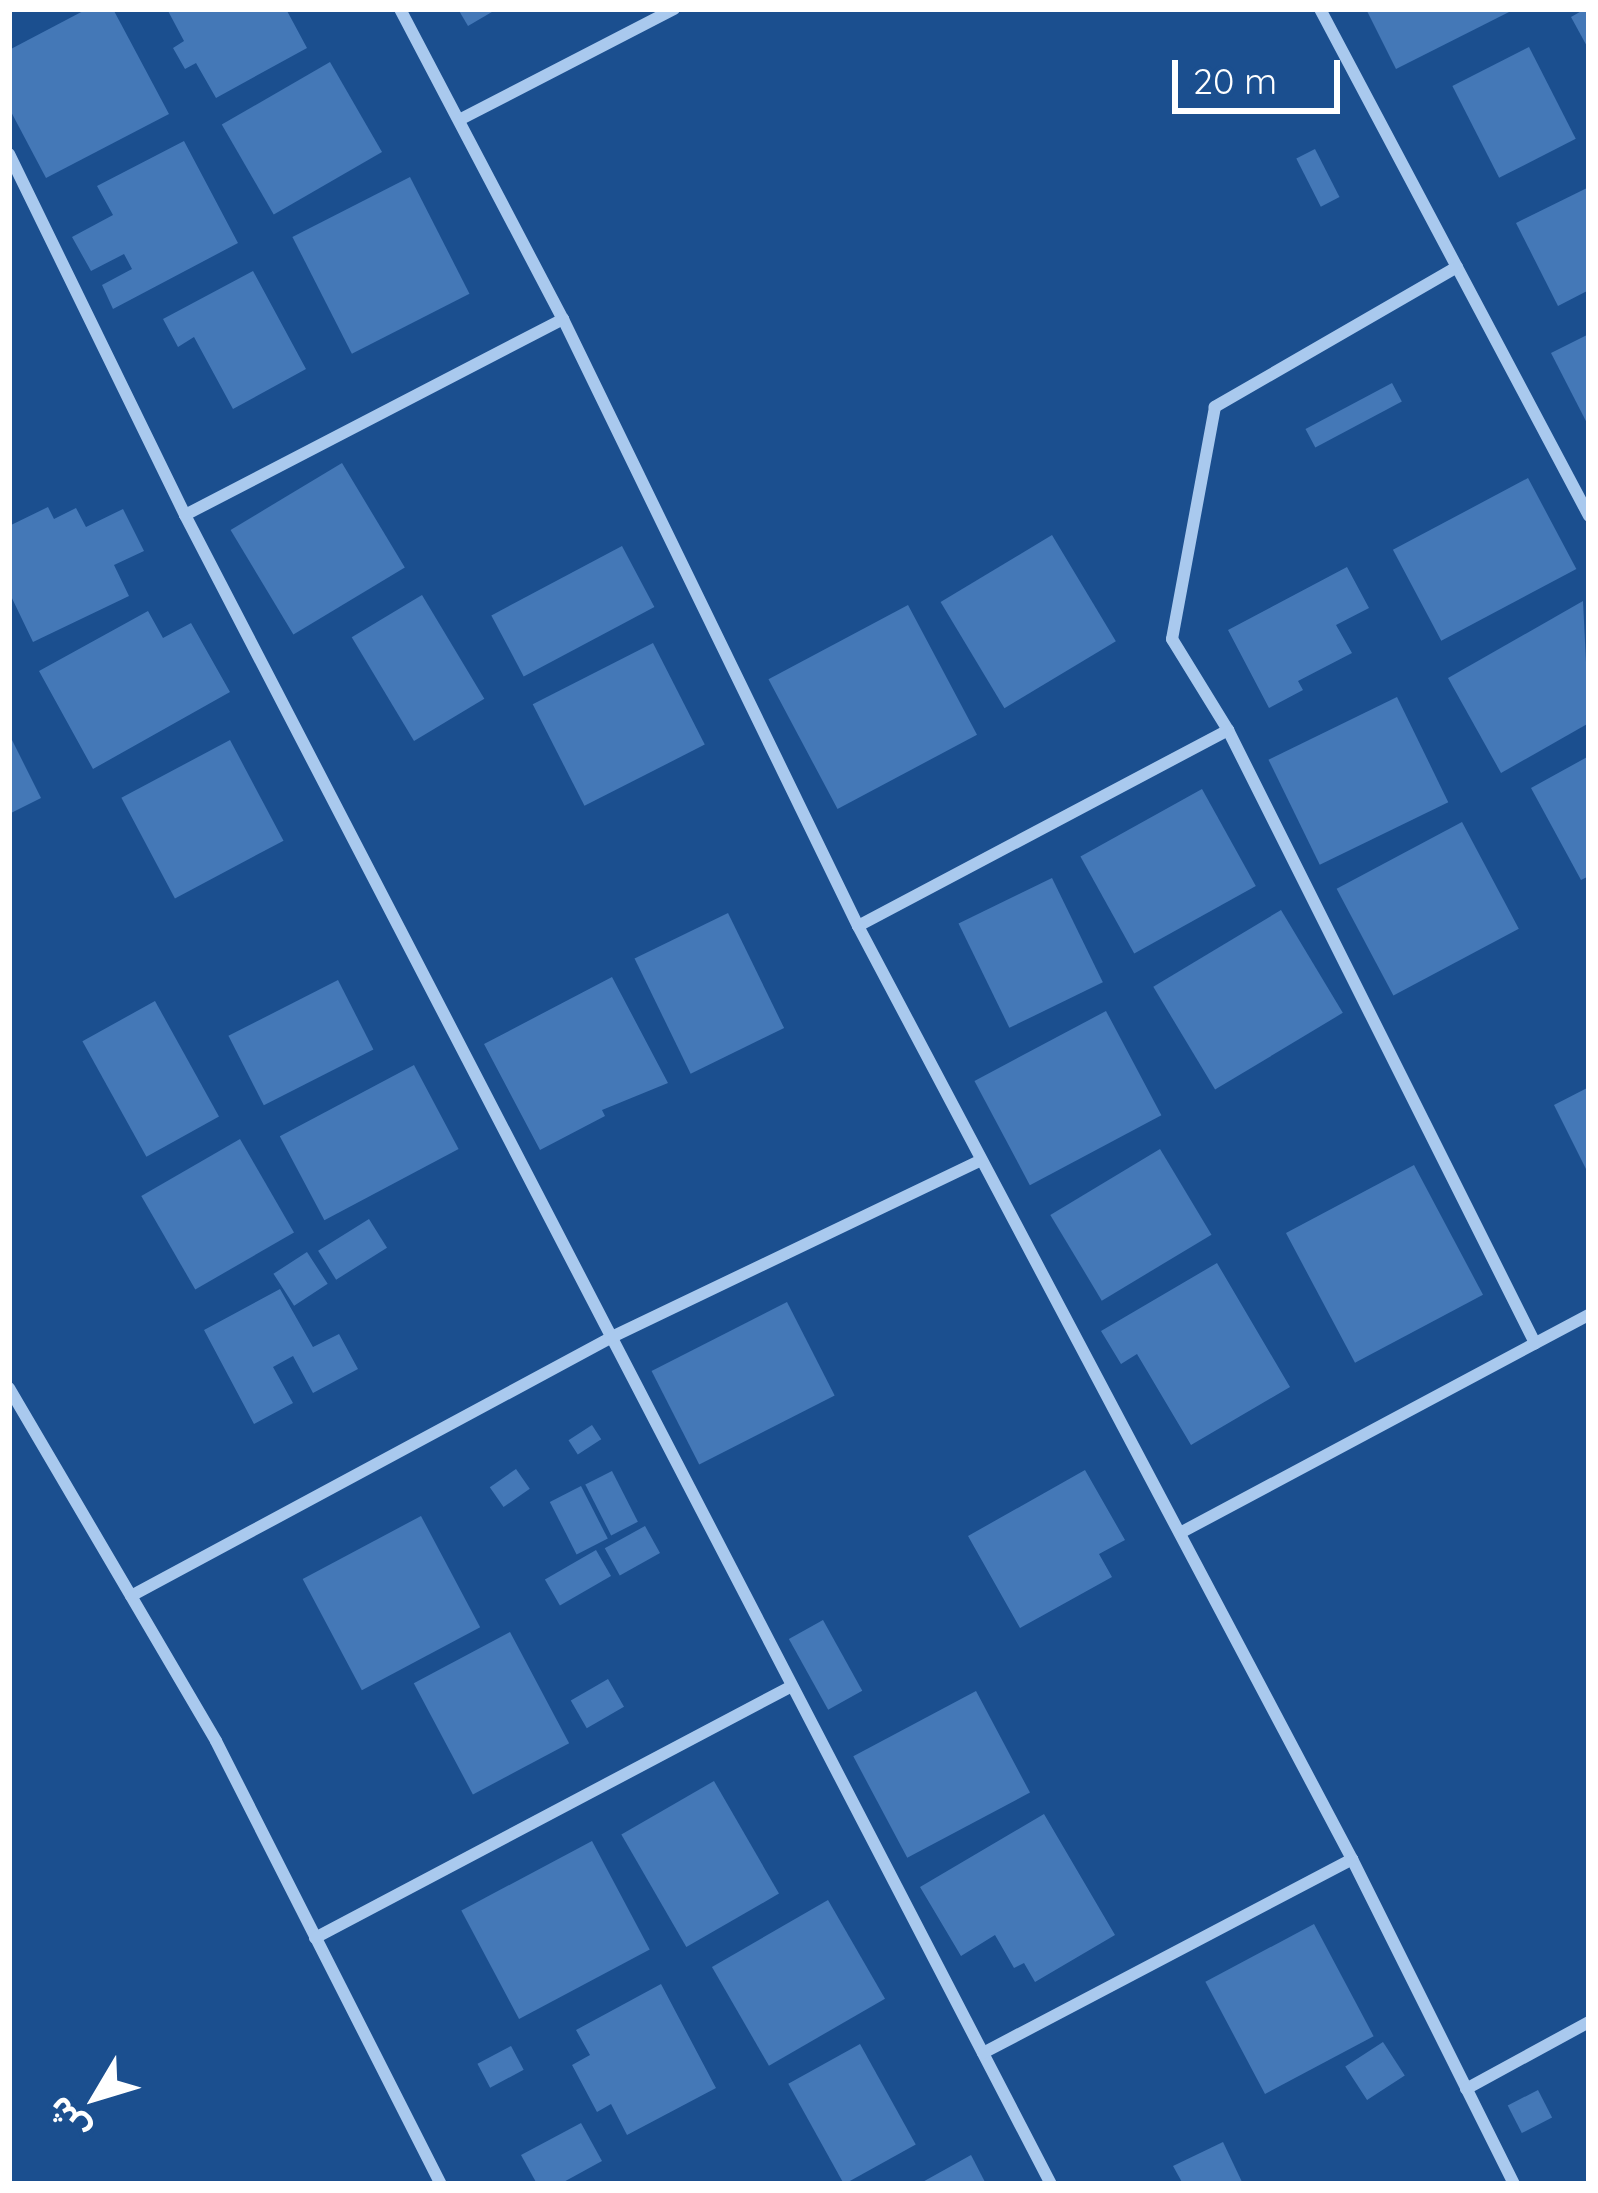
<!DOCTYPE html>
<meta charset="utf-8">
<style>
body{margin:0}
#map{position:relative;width:1598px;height:2193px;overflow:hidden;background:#1b4f8f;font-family:Quicksand,"Noto Sans Arabic",sans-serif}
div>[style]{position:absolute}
.building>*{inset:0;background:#4478b7;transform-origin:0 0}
.street>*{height:12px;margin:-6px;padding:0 6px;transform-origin:6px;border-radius:6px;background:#a9c9ee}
span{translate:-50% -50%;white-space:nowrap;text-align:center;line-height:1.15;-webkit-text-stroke:9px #1b4f8f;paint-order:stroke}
.frame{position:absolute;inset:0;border:12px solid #fff;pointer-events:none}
.north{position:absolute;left:36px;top:2037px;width:120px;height:120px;-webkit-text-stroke:9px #1b4f8f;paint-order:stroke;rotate:232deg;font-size:33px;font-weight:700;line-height:48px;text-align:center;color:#fff}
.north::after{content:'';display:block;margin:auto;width:42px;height:54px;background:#fff;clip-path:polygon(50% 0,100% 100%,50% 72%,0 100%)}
.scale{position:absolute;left:1172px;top:60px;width:168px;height:54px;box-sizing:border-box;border:6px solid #fff;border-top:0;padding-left:15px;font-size:36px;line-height:42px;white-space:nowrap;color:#fff;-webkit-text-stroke:9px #1b4f8f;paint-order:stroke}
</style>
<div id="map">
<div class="building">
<i style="clip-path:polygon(87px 9px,113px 9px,169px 114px,46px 178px,9px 108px,9px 50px)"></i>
<i style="clip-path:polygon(167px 9px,286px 9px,307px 48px,216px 98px,196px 63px,185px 69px,173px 48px,184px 41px)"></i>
<i style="clip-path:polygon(458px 9px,497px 9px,468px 26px)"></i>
<i style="clip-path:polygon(1366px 9px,1515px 9px,1396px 69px)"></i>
<i style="clip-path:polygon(1585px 9px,1589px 9px,1589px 50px,1571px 17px)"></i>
<i style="left:1529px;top:47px;width:103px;height:86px;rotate:63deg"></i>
<i style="left:330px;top:62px;width:104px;height:125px;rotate:60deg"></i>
<i style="clip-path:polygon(184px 141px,238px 243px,113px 309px,102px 285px,132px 269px,124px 254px,91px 271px,72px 237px,113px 215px,97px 186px)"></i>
<i style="left:1315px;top:149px;width:54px;height:21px;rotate:63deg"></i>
<i style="left:410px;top:177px;width:131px;height:132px;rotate:63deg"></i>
<i style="clip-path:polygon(1589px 187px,1589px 290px,1558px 306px,1516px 223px)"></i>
<i style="clip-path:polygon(253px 271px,306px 369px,233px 409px,194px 337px,178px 347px,163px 319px)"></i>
<i style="clip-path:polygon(1589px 334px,1589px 427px,1551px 353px)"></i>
<i style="left:1392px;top:383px;width:21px;height:98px;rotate:62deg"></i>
<i style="left:342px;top:463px;width:122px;height:130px;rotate:59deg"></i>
<i style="left:1528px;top:478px;width:103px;height:153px;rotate:62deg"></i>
<i style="clip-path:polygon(48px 507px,54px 519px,76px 508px,86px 527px,123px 509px,144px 551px,114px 565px,129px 596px,33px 642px,9px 592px,9px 526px)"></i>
<i style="left:1052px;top:535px;width:124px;height:130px;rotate:59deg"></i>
<i style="left:622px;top:546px;width:69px;height:148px;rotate:62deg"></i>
<i style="clip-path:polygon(1347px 567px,1369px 608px,1336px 625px,1352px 653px,1298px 681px,1303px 690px,1269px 708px,1228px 630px)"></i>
<i style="left:422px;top:595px;width:121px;height:82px;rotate:59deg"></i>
<i style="clip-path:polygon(1583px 601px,1589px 723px,1501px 773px,1448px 678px)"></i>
<i style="left:908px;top:605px;width:147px;height:158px;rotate:62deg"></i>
<i style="clip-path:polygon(148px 611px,163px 638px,191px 623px,230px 692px,93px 769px,39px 671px)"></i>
<i style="left:653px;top:643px;width:114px;height:135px;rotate:63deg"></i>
<i style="left:1397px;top:697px;width:117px;height:143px;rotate:64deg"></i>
<i style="clip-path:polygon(9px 734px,41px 798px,9px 814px)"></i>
<i style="left:230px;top:740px;width:114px;height:123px;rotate:62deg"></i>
<i style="clip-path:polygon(1589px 756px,1589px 876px,1581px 880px,1531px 788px)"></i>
<i style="left:1202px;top:789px;width:111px;height:139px;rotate:61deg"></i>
<i style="left:1462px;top:822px;width:121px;height:142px;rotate:62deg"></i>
<i style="left:1052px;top:878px;width:116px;height:104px;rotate:64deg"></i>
<i style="left:1281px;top:910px;width:120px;height:149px;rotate:59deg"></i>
<i style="left:728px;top:913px;width:128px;height:104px;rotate:64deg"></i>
<i style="clip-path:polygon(612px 977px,668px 1083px,602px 1110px,605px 1116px,540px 1150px,484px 1044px)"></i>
<i style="left:338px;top:980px;width:78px;height:123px;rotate:63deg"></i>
<i style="left:155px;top:1001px;width:132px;height:83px;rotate:61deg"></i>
<i style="left:1106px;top:1011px;width:118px;height:149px;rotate:62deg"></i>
<i style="left:414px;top:1065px;width:95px;height:152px;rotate:62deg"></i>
<i style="clip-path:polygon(1589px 1087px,1589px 1175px,1554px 1105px)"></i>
<i style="left:240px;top:1139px;width:108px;height:114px;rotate:60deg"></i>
<i style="left:1160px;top:1149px;width:100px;height:128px;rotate:59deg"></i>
<i style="left:1414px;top:1165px;width:147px;height:145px;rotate:62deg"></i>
<i style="left:369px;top:1219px;width:34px;height:60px;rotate:58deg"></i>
<i style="left:307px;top:1252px;width:38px;height:40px;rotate:57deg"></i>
<i style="clip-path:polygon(1217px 1263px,1290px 1387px,1191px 1445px,1137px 1354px,1121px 1364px,1101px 1331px)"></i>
<i style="clip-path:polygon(280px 1289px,313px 1347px,339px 1334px,358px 1369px,313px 1393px,293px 1356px,273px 1367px,293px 1403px,254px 1424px,204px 1330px)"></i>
<i style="left:787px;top:1302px;width:105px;height:152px;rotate:63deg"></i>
<i style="left:592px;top:1425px;width:17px;height:28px;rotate:57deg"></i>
<i style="left:516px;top:1469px;width:24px;height:32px;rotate:55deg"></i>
<i style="clip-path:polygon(1085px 1470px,1125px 1540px,1099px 1554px,1112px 1577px,1020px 1628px,968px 1536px)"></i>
<i style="left:612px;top:1471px;width:57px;height:30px;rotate:63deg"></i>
<i style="left:581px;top:1486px;width:59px;height:35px;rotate:63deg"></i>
<i style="left:421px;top:1516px;width:126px;height:134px;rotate:62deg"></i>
<i style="left:645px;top:1526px;width:31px;height:46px;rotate:61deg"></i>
<i style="left:596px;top:1550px;width:30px;height:59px;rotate:60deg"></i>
<i style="left:823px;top:1620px;width:81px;height:39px;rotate:61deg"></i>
<i style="left:510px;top:1632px;width:126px;height:109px;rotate:62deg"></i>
<i style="left:608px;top:1679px;width:32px;height:43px;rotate:60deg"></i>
<i style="left:976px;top:1691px;width:115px;height:139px;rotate:62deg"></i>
<i style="left:714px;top:1781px;width:130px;height:107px;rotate:60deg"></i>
<i style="clip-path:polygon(1044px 1814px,1115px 1935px,1035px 1982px,1024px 1963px,1014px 1968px,995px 1935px,961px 1956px,920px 1887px)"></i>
<i style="left:592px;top:1841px;width:123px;height:148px;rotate:62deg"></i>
<i style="left:828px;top:1900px;width:114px;height:134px;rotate:60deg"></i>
<i style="left:1314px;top:1924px;width:127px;height:123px;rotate:62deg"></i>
<i style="clip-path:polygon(661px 1984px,716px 2088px,627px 2135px,611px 2104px,597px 2112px,572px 2065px,590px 2055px,576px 2030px)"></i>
<i style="left:1383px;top:2042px;width:40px;height:45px;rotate:57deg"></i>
<i style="left:860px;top:2044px;width:115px;height:82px;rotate:61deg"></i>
<i style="left:511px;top:2046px;width:27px;height:38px;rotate:62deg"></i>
<i style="left:1538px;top:2090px;width:31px;height:34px;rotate:63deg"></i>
<i style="clip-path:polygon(581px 2123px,602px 2161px,560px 2184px,537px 2184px,521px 2155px)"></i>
<i style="clip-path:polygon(1223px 2142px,1243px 2184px,1183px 2184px,1173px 2166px)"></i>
<i style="clip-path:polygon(971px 2155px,986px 2184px,919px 2184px)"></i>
</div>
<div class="street">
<i style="left:400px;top:9px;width:350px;rotate:62.3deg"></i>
<i style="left:563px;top:319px;width:675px;rotate:64.08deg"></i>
<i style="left:858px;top:926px;width:1056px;rotate:62.1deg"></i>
<i style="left:1352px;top:1859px;width:363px;rotate:63.5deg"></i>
<i style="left:1320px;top:9px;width:574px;rotate:62.05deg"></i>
<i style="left:459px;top:120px;width:242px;rotate:-27.3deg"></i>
<i style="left:9px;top:154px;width:402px;rotate:64deg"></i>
<i style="left:185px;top:515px;width:1880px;rotate:62.58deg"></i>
<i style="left:1457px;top:267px;width:280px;rotate:150deg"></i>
<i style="left:1215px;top:407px;width:236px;rotate:100.5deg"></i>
<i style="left:1172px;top:639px;width:107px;rotate:58.4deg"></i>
<i style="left:1228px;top:730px;width:686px;rotate:63.4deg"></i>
<i style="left:185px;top:515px;width:426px;rotate:-27.4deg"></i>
<i style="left:858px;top:926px;width:419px;rotate:-27.9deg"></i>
<i style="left:9px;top:1388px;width:409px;rotate:59.6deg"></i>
<i style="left:216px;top:1741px;width:497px;rotate:63.1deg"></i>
<i style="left:1180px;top:1533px;width:463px;rotate:-28.1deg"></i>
<i style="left:131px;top:1596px;width:549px;rotate:-28.29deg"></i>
<i style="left:614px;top:1336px;width:406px;rotate:-25.6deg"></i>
<i style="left:315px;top:1938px;width:539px;rotate:-27.85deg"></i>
<i style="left:983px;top:2053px;width:417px;rotate:-27.7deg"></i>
<i style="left:1466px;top:2089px;width:140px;rotate:-28.6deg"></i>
</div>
<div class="frame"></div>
<div class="north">ش</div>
<div class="scale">20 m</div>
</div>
